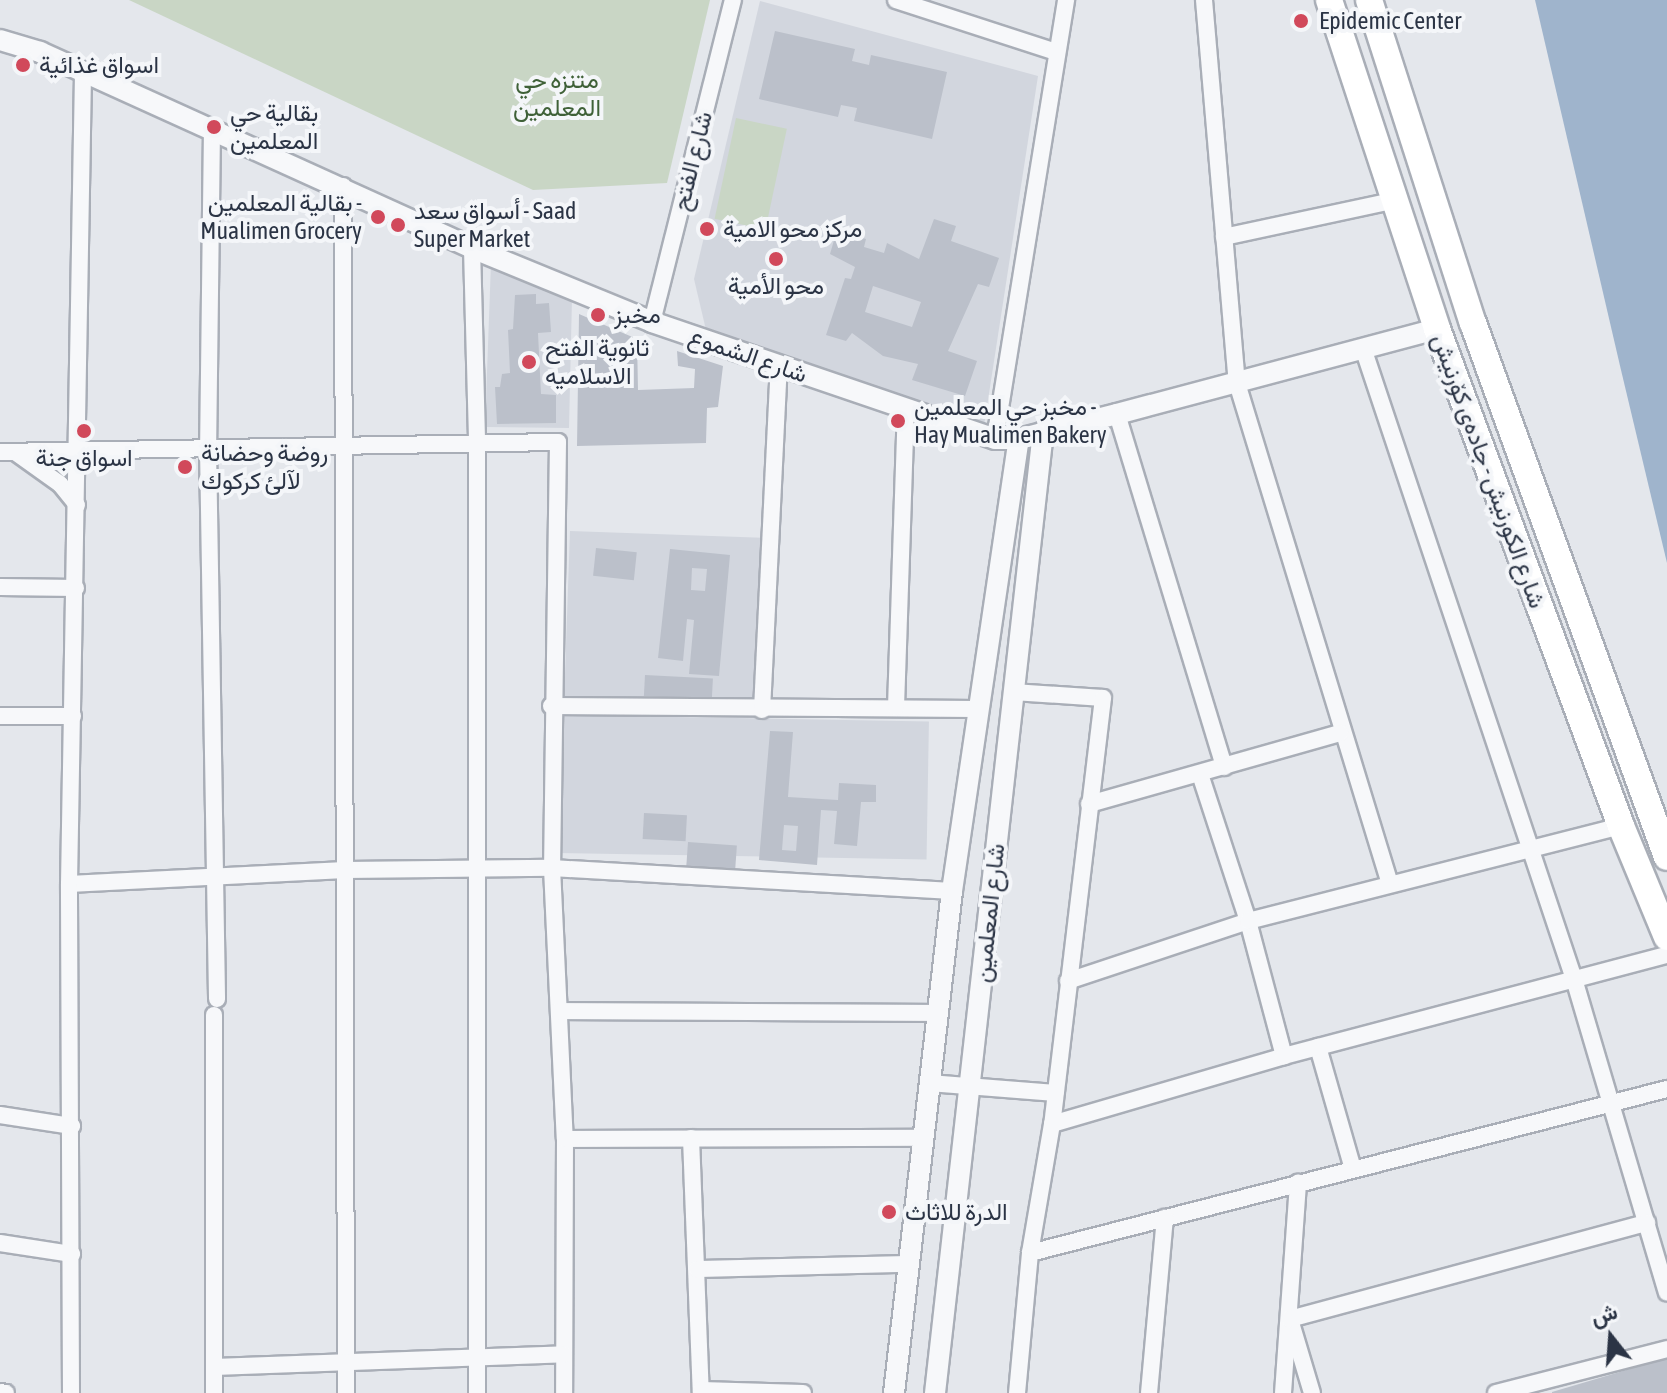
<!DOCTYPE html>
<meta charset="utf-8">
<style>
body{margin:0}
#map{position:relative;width:1667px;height:1393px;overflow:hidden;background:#e4e7ec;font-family:"Asap Condensed",Vazirmatn,sans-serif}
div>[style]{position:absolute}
.built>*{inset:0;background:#d2d6de;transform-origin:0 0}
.green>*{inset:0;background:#c9d6c5;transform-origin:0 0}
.water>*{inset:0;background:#9fb4cc}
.building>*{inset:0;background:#bbc0ca;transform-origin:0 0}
.roads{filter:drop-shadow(2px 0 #a9aeb7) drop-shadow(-2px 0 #a9aeb7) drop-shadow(0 2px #a9aeb7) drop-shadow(0 -2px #a9aeb7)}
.minor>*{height:16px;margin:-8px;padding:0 8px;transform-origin:8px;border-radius:8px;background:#f7f8fa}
.tertiary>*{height:20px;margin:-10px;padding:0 10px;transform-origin:10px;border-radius:10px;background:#f7f8fa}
.primary>*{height:26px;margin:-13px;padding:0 13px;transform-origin:13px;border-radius:13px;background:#fff}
.dots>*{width:22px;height:22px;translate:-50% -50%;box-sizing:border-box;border:4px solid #f4f6f9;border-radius:50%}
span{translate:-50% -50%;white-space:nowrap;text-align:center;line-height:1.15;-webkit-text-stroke:8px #f4f6f9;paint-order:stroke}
.poi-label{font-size:24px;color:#2b3445}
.left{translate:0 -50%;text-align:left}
.right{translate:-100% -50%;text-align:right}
.park-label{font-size:24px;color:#3f6138}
.street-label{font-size:24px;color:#2b3445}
.north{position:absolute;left:1571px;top:1297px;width:80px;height:80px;-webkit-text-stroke:6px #f4f6f9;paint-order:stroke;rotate:343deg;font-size:22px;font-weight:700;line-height:32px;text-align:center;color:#2b3445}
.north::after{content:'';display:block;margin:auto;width:28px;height:36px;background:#2b3445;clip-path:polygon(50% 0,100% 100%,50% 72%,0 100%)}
</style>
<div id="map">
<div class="built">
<i style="clip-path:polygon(760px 1px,1038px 76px,984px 426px,706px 330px,694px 279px)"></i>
<i style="clip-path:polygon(491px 263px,572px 298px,569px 428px,485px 427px)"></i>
<i style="left:570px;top:531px;width:192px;height:167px;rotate:2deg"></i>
<i style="left:560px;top:715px;width:369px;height:138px;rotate:1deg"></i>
</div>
<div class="green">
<i style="clip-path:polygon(129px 0,710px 0,667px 183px,533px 190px)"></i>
<i style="left:736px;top:118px;width:52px;height:103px;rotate:12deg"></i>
</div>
<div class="water">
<i style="clip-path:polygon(1535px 0,1667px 0,1667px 563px,1621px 370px)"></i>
</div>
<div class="building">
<i style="clip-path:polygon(775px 31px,855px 49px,852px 61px,869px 65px,871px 55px,947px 72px,932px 139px,854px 121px,857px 108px,841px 105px,838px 117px,759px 99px)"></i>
<i style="clip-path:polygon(evenodd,934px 219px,956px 226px,951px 241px,999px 258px,989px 287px,978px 284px,948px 351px,977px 361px,965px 396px,912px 380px,918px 364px,883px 356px,852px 333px,846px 341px,826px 335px,845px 278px,851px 279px,855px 267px,830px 254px,837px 230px,866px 239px,864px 247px,884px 253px,887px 243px,919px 259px,934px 219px,873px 286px,921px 302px,912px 327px,865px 312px,873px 286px)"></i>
<i style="clip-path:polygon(536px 294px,536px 304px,549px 303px,551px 332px,538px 333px,541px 394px,556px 395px,556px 423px,497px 424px,495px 387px,500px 387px,502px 374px,510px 373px,508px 330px,513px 329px,515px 295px)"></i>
<i style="clip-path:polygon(579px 314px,637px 339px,638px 390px,694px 388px,695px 369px,678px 366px,677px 351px,723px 366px,718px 407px,707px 408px,706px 443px,577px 446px)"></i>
<i style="left:596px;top:548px;width:41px;height:28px;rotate:6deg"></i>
<i style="clip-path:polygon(evenodd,670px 549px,730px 555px,719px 676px,689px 674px,694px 620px,687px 619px,683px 661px,658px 658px,670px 549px,692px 568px,707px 569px,705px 591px,691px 590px,692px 568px)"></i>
<i style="left:645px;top:675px;width:68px;height:21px;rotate:3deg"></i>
<i style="clip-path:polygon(evenodd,770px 731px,793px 732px,788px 797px,838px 800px,839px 783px,876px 785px,876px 802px,861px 802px,857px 846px,834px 844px,837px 811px,821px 810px,817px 865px,759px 860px,770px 731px,784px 825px,798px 826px,796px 851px,782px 850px,784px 825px)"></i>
<i style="left:644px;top:813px;width:43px;height:26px;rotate:3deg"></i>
<i style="left:688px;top:842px;width:49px;height:24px;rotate:4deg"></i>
<i style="clip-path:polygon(1667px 1358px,1667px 1393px,1552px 1393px,1552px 1392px)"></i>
</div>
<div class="roads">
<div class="minor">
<i style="left:896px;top:0;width:168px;rotate:18deg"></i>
<i style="left:1204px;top:0;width:384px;rotate:85.1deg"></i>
<i style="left:1237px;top:383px;width:524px;rotate:73.02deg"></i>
<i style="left:212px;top:128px;width:320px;rotate:90.7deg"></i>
<i style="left:208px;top:448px;width:551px;rotate:89.06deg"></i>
<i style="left:343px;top:186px;width:1207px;rotate:89.86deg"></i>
<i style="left:1224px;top:237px;width:172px;rotate:-12.1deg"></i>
<i style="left:472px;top:248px;width:196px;rotate:88.5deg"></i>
<i style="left:477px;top:444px;width:949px;rotate:90deg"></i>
<i style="left:652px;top:322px;width:332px;rotate:-75.9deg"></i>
<i style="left:1363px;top:348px;width:665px;rotate:71.51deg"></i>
<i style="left:1574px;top:979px;width:327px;rotate:73.5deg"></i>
<i style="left:1117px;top:414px;width:369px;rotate:73.1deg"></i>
<i style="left:995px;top:439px;width:445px;rotate:-80.8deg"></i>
<i style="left:0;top:452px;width:558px;rotate:-1.03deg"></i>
<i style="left:558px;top:442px;width:426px;rotate:90.8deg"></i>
<i style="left:552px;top:868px;width:271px;rotate:87.3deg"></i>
<i style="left:565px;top:1139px;width:254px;rotate:90.2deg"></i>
<i style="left:15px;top:452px;width:55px;rotate:35.4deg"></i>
<i style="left:60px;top:484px;width:27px;rotate:51deg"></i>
<i style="left:0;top:587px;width:76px;rotate:0.8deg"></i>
<i style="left:1013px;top:692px;width:90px;rotate:3.8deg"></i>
<i style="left:1103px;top:698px;width:429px;rotate:96.8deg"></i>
<i style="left:1052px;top:1124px;width:131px;rotate:99.7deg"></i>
<i style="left:1030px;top:1253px;width:141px;rotate:95.3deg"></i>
<i style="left:551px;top:706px;width:426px;rotate:0.4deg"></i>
<i style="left:896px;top:707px;width:297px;rotate:-88.1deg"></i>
<i style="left:762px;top:710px;width:344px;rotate:-87.2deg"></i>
<i style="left:0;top:716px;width:73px"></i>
<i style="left:1200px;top:774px;width:155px;rotate:71.9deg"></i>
<i style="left:1248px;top:921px;width:140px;rotate:75.1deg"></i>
<i style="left:1089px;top:804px;width:261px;rotate:-15.8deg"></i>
<i style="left:69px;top:884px;width:276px;rotate:-2.9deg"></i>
<i style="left:345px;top:870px;width:207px;rotate:-0.6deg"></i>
<i style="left:552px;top:868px;width:401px;rotate:3.3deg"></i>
<i style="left:1068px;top:981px;width:190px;rotate:-18.4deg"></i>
<i style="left:1248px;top:921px;width:385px;rotate:-14.3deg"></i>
<i style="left:559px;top:1011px;width:378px;rotate:0.3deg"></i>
<i style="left:1318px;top:1047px;width:127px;rotate:74deg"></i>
<i style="left:929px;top:1083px;width:127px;rotate:4.5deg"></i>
<i style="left:0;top:1115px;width:73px;rotate:8.7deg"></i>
<i style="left:1052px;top:1124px;width:242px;rotate:-16.3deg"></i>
<i style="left:1284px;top:1056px;width:396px;rotate:-14.8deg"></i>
<i style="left:691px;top:1138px;width:255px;rotate:87.8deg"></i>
<i style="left:565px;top:1139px;width:358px;rotate:-0.2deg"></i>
<i style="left:0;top:1243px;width:73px;rotate:8.7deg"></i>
<i style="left:1030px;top:1253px;width:658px;rotate:-14.44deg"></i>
<i style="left:697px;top:1269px;width:212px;rotate:-1.4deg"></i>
<i style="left:215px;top:1367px;width:349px;rotate:-2.1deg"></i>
<i style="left:701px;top:1390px;width:102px;rotate:1.7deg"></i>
<i style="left:0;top:1392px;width:6px;rotate:9deg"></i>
<i style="left:71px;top:1393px;width:509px;rotate:-90.23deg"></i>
<i style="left:69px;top:884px;width:812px;rotate:-89.01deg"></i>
<i style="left:214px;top:1393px;width:378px;rotate:-90deg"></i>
<i style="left:1149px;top:1393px;width:176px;rotate:-84.8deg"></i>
<i style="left:1283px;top:1393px;width:211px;rotate:-85.9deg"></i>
<i style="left:1312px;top:1393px;width:77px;rotate:-106.6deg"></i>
<i style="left:1290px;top:1319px;width:370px;rotate:-15.1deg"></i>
<i style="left:1496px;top:1393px;width:177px;rotate:-14.4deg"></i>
</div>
<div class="tertiary">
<i style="left:0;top:40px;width:42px;rotate:16.7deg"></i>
<i style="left:40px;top:52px;width:474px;rotate:24.4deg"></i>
<i style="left:472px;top:248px;width:195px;rotate:22.3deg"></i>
<i style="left:652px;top:322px;width:362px;rotate:18.8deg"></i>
<i style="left:995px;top:439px;width:24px"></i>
<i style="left:1019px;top:439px;width:101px;rotate:-14.3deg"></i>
<i style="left:1117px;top:414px;width:331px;rotate:-14.9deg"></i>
<i style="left:894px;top:1393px;width:505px;rotate:-83.41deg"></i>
<i style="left:952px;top:891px;width:457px;rotate:-81.6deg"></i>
<i style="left:935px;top:1393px;width:967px;rotate:-83.59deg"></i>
</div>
<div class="primary">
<i style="left:1329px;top:0;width:346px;rotate:71.8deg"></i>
<i style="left:1437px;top:329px;width:530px;rotate:69.68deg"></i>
<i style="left:1621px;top:826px;width:120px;rotate:67.5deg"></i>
<i style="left:1369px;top:0;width:339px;rotate:72.2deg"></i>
<i style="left:1473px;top:323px;width:568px;rotate:70.03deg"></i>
</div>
</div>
<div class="dots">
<i style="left:1301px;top:21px;background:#d1495b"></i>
<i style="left:23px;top:65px;background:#d1495b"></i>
<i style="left:214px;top:127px;background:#d1495b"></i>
<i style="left:378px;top:217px;background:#d1495b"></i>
<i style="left:398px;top:225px;background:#d1495b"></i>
<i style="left:707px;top:229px;background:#d1495b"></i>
<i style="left:776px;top:259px;background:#d1495b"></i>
<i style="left:598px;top:315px;background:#d1495b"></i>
<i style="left:529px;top:362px;background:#d1495b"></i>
<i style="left:898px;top:421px;background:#d1495b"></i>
<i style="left:84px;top:431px;background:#d1495b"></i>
<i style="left:185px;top:467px;background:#d1495b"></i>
<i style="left:889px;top:1212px;background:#d1495b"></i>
</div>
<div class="poi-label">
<span class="left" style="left:1319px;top:21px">Epidemic Center</span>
<span class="left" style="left:39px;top:65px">اسواق غذائية</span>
<span class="left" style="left:230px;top:127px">بقالية حي<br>المعلمين</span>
<span class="right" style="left:362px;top:217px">بقالية المعلمين -<br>Mualimen Grocery</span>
<span class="left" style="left:414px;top:225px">أسواق سعد - Saad<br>Super Market</span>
<span class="left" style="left:723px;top:229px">مركز محو الامية</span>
<span style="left:776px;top:286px">محو الأمية</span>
<span class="left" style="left:614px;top:315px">مخبز</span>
<span class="left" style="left:545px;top:362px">ثانوية الفتح<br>الاسلاميه</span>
<span class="left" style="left:914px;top:421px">مخبز حي المعلمين -<br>Hay Mualimen Bakery</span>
<span class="left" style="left:201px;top:467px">روضة وحضانة<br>لآلئ كركوك</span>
<span style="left:84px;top:458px">اسواق جنة</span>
<span class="left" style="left:905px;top:1212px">الدرة للاثاث</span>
</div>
<div class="park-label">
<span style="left:557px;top:94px">متنزه حي<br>المعلمين</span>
</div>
<div class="street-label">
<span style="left:692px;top:161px;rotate:-76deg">شارع الفتح</span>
<span style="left:748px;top:355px;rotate:19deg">شارع الشموع</span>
<span style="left:1489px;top:471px;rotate:70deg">شارع الكورنيش - جادەی کۆرنیش</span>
<span style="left:989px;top:913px;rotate:-84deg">شارع المعلمين</span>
</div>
<div class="north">ش</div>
</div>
